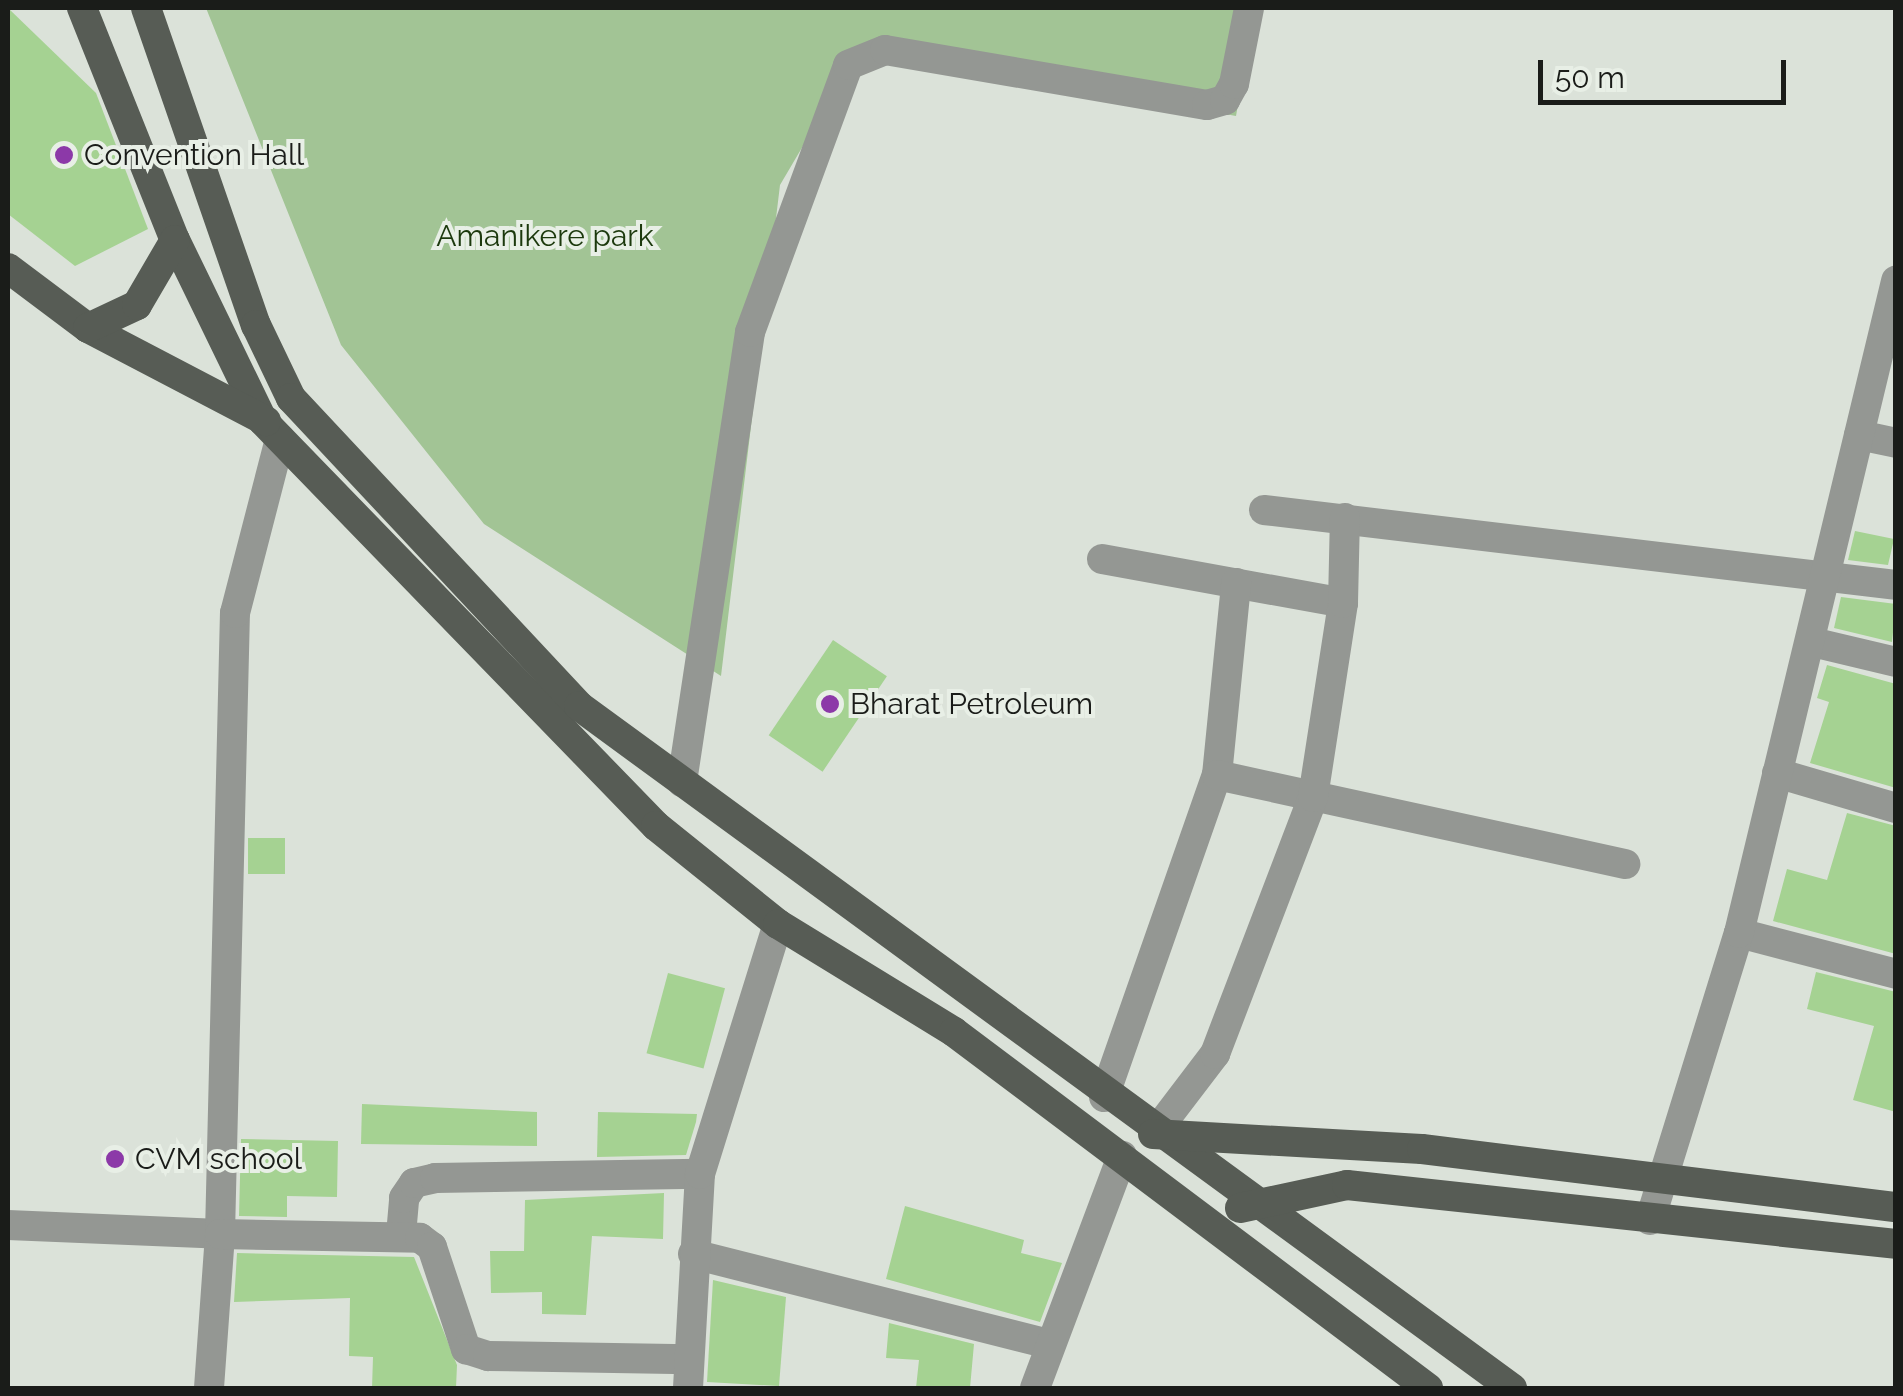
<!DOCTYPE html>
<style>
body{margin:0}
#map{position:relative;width:1903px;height:1396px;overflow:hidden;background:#dbe2d9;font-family:Raleway,sans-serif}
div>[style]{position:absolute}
.green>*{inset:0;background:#a2c495}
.building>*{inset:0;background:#a5d292;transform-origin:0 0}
.minor>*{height:30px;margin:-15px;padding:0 15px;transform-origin:15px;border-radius:15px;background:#949793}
.major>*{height:30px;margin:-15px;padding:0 15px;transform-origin:15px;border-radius:15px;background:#575c55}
.dots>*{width:28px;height:28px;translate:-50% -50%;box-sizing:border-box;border:5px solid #e8efe6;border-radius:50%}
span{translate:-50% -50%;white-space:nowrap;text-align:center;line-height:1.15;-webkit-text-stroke:8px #e8efe6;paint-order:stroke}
.poi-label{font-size:30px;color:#1a1c19}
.left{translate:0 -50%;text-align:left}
.park-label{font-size:30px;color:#1c390d}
.frame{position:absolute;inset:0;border:10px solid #1a1c19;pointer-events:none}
.scale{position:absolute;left:1538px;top:60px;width:248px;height:45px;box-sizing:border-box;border:5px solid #1a1c19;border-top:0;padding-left:12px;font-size:30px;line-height:35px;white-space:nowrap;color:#1a1c19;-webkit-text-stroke:8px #e8efe6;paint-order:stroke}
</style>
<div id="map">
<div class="green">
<i style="clip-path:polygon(206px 8px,1255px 8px,1236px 116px,860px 49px,780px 185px,721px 676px,484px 524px,341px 345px)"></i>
</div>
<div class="building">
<i style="clip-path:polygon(8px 8px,96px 93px,148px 229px,75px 266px,8px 214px)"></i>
<i style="clip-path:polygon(1855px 531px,1894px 539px,1888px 565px,1848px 560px)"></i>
<i style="clip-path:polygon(1841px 597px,1896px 604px,1892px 642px,1834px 628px)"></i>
<i style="left:833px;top:640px;width:65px;height:115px;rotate:34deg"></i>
<i style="clip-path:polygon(1827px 665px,1896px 684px,1896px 788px,1810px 763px,1829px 702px,1817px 698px)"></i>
<i style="clip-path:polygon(1847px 813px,1896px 826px,1896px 954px,1773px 921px,1787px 869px,1827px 880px)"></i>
<i style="left:248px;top:838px;width:37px;height:36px"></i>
<i style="clip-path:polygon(1816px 972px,1896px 992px,1896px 1112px,1853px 1100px,1874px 1026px,1807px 1009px)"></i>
<i style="left:668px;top:973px;width:59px;height:83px;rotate:15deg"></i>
<i style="clip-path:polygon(362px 1104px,537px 1112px,537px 1146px,361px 1144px)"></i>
<i style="clip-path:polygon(598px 1112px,697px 1114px,696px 1122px,686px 1155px,597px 1157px)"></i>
<i style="clip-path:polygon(241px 1139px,338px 1141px,337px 1197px,287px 1196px,287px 1217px,239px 1216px)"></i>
<i style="clip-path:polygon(664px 1193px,663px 1239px,592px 1236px,586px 1315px,542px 1314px,542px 1292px,491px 1293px,490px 1251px,524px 1251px,525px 1200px)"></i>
<i style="clip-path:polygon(905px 1206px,1024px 1240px,1021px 1253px,1062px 1263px,1040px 1322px,886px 1279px)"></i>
<i style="clip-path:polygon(237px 1253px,414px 1257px,457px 1365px,456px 1388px,372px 1388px,373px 1357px,349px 1356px,350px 1298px,234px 1302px)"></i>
<i style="clip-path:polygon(713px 1280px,786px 1297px,779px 1386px,707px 1382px)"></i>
<i style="clip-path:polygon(889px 1323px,974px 1344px,970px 1388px,916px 1388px,919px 1360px,886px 1358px)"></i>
</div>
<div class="minor">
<i style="left:1859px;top:435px;width:38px;rotate:12deg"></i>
<i style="left:1264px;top:510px;width:636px;rotate:6.77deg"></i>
<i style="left:1102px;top:559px;width:245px;rotate:10.3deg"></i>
<i style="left:1812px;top:642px;width:86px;rotate:13.4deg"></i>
<i style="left:1777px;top:773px;width:124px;rotate:16.4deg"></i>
<i style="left:1217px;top:775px;width:193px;rotate:-84.3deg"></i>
<i style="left:682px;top:782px;width:455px;rotate:-81.4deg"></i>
<i style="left:750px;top:332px;width:284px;rotate:-69.8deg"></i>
<i style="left:848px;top:65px;width:40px;rotate:-22deg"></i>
<i style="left:885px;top:50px;width:327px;rotate:9.7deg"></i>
<i style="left:1207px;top:105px;width:19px;rotate:-16deg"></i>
<i style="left:1225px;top:100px;width:18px;rotate:-61deg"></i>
<i style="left:1234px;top:84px;width:77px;rotate:-78.8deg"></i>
<i style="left:1739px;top:933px;width:162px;rotate:14.6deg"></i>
<i style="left:1104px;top:1097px;width:341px;rotate:-70.7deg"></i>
<i style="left:1217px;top:775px;width:418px;rotate:12.3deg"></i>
<i style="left:1154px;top:1134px;width:101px;rotate:-52.7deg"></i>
<i style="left:1215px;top:1054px;width:275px;rotate:-69.1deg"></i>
<i style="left:1313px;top:797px;width:196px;rotate:-81.2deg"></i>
<i style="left:1343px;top:603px;width:85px;rotate:-88.7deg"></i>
<i style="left:1650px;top:1220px;width:300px;rotate:-72.8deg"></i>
<i style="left:1739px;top:933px;width:671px;rotate:-76.46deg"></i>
<i style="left:8px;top:1225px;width:212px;rotate:2.4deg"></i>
<i style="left:220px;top:1234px;width:621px;rotate:-88.62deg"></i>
<i style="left:235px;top:613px;width:180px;rotate:-75.5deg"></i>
<i style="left:401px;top:1235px;width:37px;rotate:-85deg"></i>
<i style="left:404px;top:1198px;width:18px;rotate:-56deg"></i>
<i style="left:414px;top:1183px;width:22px;rotate:-13deg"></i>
<i style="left:435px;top:1178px;width:265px;rotate:-0.9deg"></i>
<i style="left:693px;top:1254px;width:364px;rotate:14.2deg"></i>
<i style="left:209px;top:1388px;width:154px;rotate:-85.9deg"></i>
<i style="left:220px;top:1234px;width:200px;rotate:1.1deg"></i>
<i style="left:420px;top:1238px;width:15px;rotate:37deg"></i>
<i style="left:432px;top:1247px;width:108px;rotate:71.6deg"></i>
<i style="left:466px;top:1349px;width:23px;rotate:18deg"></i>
<i style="left:488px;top:1356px;width:201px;rotate:0.9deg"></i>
<i style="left:688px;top:1388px;width:214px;rotate:-86.8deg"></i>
<i style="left:700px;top:1174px;width:262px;rotate:-72.7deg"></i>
<i style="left:1035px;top:1388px;width:248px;rotate:-69.4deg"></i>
</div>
<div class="major">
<i style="left:82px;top:8px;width:250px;rotate:68.2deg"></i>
<i style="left:175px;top:240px;width:201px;rotate:64.1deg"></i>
<i style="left:263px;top:421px;width:564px;rotate:45.86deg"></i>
<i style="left:656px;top:826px;width:156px;rotate:38.8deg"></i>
<i style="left:778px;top:924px;width:206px;rotate:31.5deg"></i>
<i style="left:954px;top:1032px;width:593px;rotate:36.91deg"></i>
<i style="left:146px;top:8px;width:336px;rotate:70.9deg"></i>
<i style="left:256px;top:325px;width:81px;rotate:64.4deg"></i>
<i style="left:291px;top:398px;width:422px;rotate:46.9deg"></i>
<i style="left:579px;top:706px;width:1156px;rotate:36.17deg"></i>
<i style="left:8px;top:268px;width:100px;rotate:36.9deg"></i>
<i style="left:88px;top:328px;width:201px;rotate:27.6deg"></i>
<i style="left:88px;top:328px;width:54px;rotate:-25.1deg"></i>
<i style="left:137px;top:305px;width:75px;rotate:-59.7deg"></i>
<i style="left:1153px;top:1134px;width:269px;rotate:3.2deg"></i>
<i style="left:1422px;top:1149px;width:478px;rotate:7deg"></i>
<i style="left:1240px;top:1208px;width:109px;rotate:-12.1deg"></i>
<i style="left:1347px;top:1185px;width:552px;rotate:6.13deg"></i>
</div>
<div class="dots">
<i style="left:64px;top:155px;background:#8c39a8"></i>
<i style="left:830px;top:704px;background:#8c39a8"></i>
<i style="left:115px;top:1159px;background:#8c39a8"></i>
</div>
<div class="poi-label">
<span class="left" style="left:84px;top:155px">Convention Hall</span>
<span class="left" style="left:850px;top:704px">Bharat Petroleum</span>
<span class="left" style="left:135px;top:1159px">CVM school</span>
</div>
<div class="park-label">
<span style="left:545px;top:236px">Amanikere park</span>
</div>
<div class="frame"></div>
<div class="scale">50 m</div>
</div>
